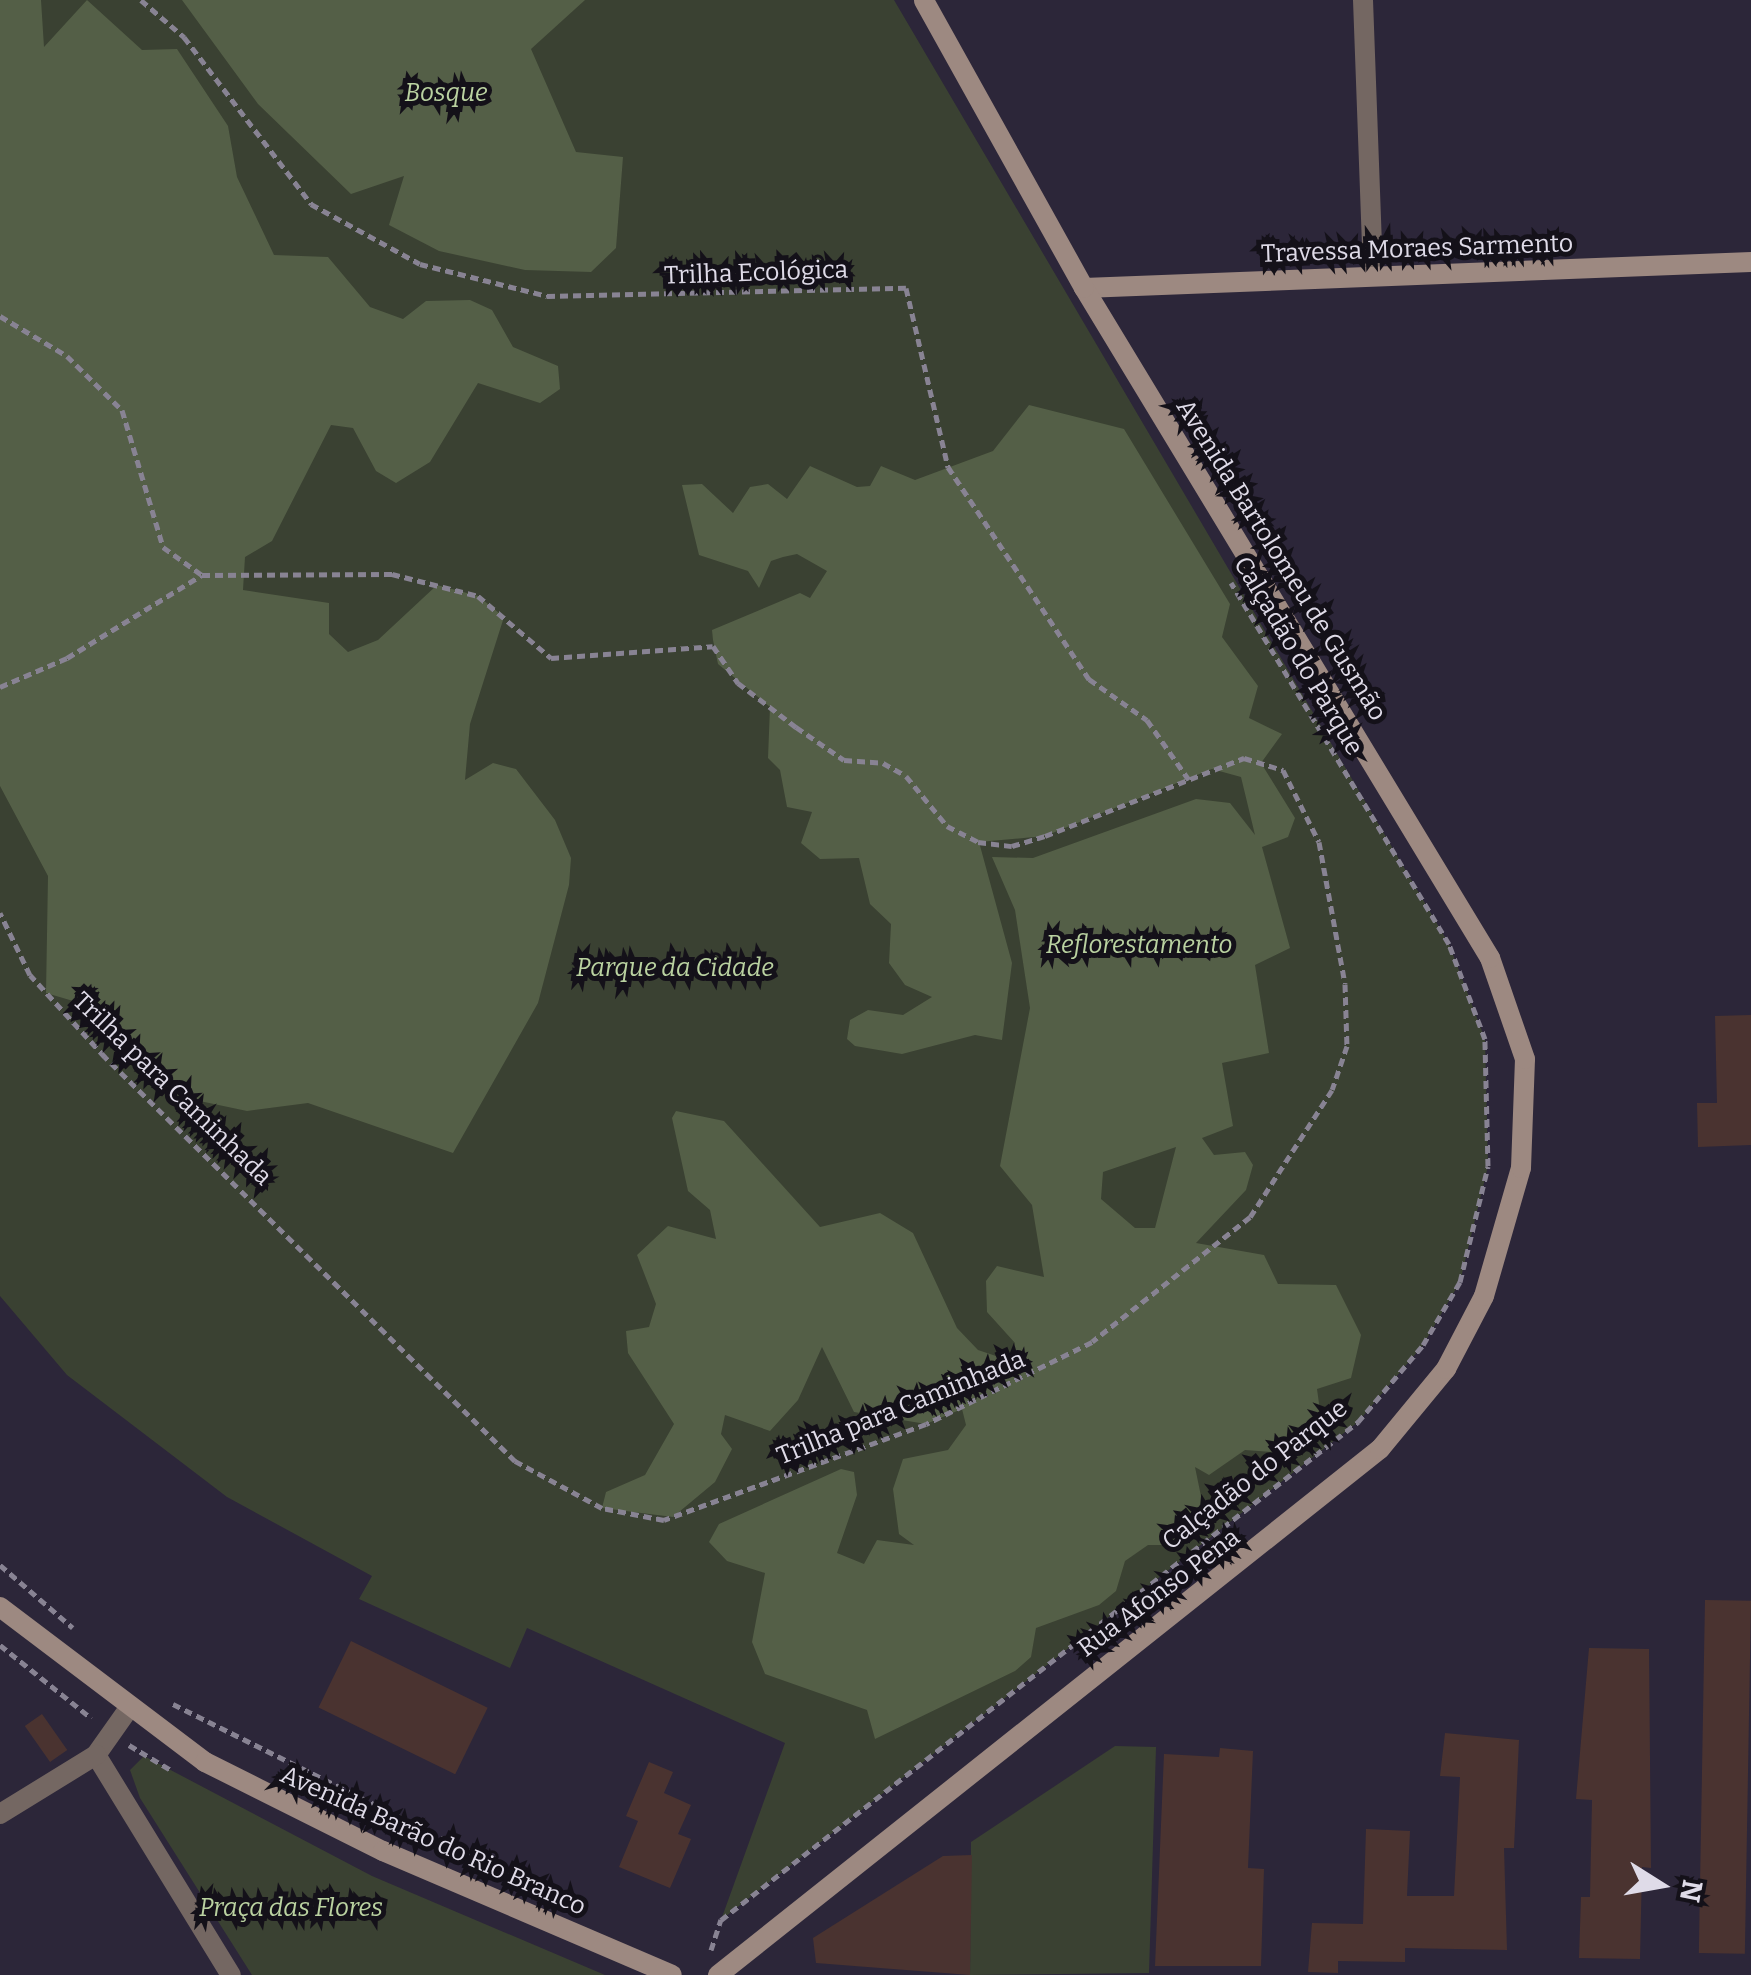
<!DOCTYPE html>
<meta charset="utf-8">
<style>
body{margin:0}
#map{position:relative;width:1751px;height:1975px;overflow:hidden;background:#2c2639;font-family:Bitter,serif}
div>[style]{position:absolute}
.green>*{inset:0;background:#3a4132}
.forest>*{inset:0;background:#545f47}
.building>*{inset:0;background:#4a3330;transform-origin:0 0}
.path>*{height:5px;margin-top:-2.5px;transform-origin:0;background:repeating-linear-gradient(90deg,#888393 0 8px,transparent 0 13px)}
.street>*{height:20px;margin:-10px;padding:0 10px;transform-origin:10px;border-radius:10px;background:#746762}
.secondary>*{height:20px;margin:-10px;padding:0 10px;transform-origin:10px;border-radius:10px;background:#9d8981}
span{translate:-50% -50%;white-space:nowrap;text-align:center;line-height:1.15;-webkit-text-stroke:10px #141119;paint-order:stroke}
.park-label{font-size:25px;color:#bad2a1;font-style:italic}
.street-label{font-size:25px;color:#dfdbe8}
.north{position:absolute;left:1611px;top:1835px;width:100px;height:100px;-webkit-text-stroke:8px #141119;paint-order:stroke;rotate:101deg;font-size:28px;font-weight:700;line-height:40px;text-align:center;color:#dfdbe8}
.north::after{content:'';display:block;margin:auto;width:35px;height:45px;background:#dfdbe8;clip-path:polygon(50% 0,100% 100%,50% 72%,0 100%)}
</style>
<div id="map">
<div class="green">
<i style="clip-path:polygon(0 0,894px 0,1449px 944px,1485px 1039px,1488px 1166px,1460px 1282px,1423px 1345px,1358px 1422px,721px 1920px,785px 1743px,527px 1628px,510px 1668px,359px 1599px,372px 1576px,227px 1497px,67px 1375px,0 1296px)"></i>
<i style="clip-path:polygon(1115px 1746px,1156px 1747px,1149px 1973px,970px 1975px,971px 1842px)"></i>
<i style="clip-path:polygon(144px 1756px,372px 1876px,605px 1975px,252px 1975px,140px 1798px,130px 1770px)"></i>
</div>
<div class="forest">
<i style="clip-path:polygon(0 0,41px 0,44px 47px,87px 0,142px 50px,177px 49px,228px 126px,237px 177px,274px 255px,328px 257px,370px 307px,403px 319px,426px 301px,470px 300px,492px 310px,513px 347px,558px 366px,560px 389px,540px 403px,478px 383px,430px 462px,396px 483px,376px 471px,353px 428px,331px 425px,272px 541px,245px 557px,243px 590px,329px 603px,329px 634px,348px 652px,378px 640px,437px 585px,478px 596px,504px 617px,470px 724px,465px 780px,493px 763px,516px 769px,555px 820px,571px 858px,569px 885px,538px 1003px,453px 1153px,308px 1103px,247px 1111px,176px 1096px,123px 1053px,114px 1013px,46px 993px,48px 876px,0 786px)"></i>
<i style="clip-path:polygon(182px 0,585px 0,531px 49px,576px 152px,623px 157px,616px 248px,591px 272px,525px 270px,439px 251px,389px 225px,404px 176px,351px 194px,258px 104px)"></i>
<i style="clip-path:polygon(evenodd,1029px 405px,1124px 429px,1230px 604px,1222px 637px,1258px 686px,1249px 718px,1282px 734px,1261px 763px,1295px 818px,1288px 837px,1262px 847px,1290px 948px,1255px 965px,1269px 1053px,1222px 1063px,1233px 1126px,1202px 1138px,1214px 1155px,1245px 1152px,1253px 1165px,1246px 1190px,1196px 1243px,1264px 1255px,1278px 1284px,1336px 1285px,1361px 1335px,1351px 1378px,1317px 1389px,1322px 1425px,1297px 1454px,1245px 1450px,1209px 1475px,1195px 1467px,1203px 1506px,1180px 1545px,1148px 1545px,1125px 1561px,1116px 1591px,1099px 1605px,1036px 1628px,1031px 1657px,1015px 1671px,875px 1739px,867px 1710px,765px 1674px,752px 1642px,765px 1573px,727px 1561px,709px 1542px,719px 1524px,841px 1469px,854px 1472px,857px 1495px,837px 1553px,864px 1564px,877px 1540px,914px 1545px,899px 1534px,893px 1489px,903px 1459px,948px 1450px,966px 1425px,962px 1409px,926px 1424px,854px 1412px,822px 1347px,798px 1400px,770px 1431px,725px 1415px,721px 1434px,732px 1449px,715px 1482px,673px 1517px,602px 1508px,606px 1492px,645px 1475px,674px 1424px,628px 1353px,626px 1331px,649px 1327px,656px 1304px,637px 1255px,668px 1226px,716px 1239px,710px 1210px,688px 1191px,672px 1118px,676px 1111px,724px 1121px,820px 1227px,880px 1213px,913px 1233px,957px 1328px,978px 1350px,1008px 1360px,1015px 1343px,987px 1312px,986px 1281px,997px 1266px,1044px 1277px,1032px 1205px,1000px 1166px,1030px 1008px,1015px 910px,992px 857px,1033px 858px,1196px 799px,1230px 803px,1255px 835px,1241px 777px,1212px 769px,1045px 836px,979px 842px,1012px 963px,1002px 1040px,975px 1035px,902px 1054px,855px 1046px,847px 1039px,850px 1020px,868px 1010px,903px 1015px,932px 997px,905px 985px,889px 963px,891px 924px,870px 904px,859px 858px,820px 859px,801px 843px,812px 812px,787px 807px,780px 770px,768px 758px,770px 707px,718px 664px,713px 640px,712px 630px,800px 593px,810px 598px,827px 571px,797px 554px,783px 557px,771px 561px,759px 588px,748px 571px,699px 555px,682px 485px,702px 484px,733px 513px,750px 487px,768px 484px,787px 499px,810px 466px,857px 487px,870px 486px,881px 466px,915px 480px,993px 451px,1029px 405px,1176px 1147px,1155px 1228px,1135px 1228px,1101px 1199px,1103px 1172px,1176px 1147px)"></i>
</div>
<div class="building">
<i style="clip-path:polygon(1751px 1015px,1751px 1145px,1698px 1147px,1697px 1103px,1717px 1103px,1715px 1016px)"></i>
<i style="left:1705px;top:1600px;width:46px;height:353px;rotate:1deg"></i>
<i style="left:351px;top:1641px;width:152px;height:74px;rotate:26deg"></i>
<i style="clip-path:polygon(1589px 1648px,1649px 1649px,1651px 1868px,1642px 1867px,1640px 1959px,1579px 1958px,1581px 1897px,1590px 1897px,1592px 1800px,1576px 1799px)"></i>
<i style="left:42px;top:1714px;width:44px;height:21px;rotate:55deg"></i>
<i style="clip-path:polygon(1445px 1733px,1519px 1740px,1514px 1848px,1504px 1848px,1507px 1950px,1405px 1948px,1405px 1962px,1338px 1961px,1338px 1973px,1308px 1972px,1312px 1923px,1363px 1924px,1366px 1829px,1410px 1831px,1407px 1896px,1454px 1896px,1460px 1777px,1440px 1776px)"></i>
<i style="clip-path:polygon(1220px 1748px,1253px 1751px,1248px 1868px,1264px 1869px,1261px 1966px,1155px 1966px,1164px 1754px,1219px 1757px)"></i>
<i style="clip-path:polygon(649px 1762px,673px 1772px,664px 1793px,691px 1805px,678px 1834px,691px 1839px,670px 1888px,619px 1867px,638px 1821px,626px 1816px)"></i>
<i style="clip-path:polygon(972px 1855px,970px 1975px,816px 1963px,813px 1938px,943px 1856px)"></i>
</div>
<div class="path">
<i style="left:141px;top:0;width:57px;rotate:40.7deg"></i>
<i style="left:184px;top:37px;width:210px;rotate:52.7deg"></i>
<i style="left:311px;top:204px;width:124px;rotate:28.8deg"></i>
<i style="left:420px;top:264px;width:131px;rotate:14.1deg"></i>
<i style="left:547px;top:296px;width:359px;rotate:-1.3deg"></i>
<i style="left:906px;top:288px;width:184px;rotate:76.8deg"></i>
<i style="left:948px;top:467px;width:255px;rotate:56.4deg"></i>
<i style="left:1089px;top:679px;width:71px;rotate:35.3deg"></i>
<i style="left:1147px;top:720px;width:73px;rotate:55deg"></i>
<i style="left:0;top:316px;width:78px;rotate:30.8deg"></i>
<i style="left:67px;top:356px;width:77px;rotate:44.5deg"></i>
<i style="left:122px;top:410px;width:143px;rotate:73.3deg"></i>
<i style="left:163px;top:547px;width:48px;rotate:35.7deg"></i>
<i style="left:202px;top:575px;width:190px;rotate:-0.3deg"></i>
<i style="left:392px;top:574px;width:89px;rotate:14.3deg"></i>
<i style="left:478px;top:596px;width:96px;rotate:40.3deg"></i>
<i style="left:551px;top:658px;width:162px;rotate:-4.2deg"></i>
<i style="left:713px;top:646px;width:45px;rotate:56deg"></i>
<i style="left:738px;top:683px;width:73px;rotate:37.2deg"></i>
<i style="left:796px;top:727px;width:58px;rotate:34.5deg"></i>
<i style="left:844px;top:760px;width:39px;rotate:4deg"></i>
<i style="left:883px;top:763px;width:26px;rotate:29deg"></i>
<i style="left:906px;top:776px;width:65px;rotate:50.6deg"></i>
<i style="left:947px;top:826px;width:35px;rotate:27deg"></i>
<i style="left:978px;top:842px;width:34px;rotate:7deg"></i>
<i style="left:1012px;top:846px;width:34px;rotate:-17deg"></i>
<i style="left:1045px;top:836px;width:214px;rotate:-21.4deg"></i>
<i style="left:1244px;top:758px;width:41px;rotate:17.1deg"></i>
<i style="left:1283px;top:770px;width:80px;rotate:63.4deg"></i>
<i style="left:1319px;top:842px;width:144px;rotate:79.6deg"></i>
<i style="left:1345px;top:984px;width:62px;rotate:88.2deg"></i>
<i style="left:1347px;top:1046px;width:46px;rotate:108.8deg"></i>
<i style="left:1332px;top:1090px;width:151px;rotate:122.8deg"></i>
<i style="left:1250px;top:1217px;width:201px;rotate:141.7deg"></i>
<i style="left:1092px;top:1342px;width:185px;rotate:153.7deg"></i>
<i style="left:926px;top:1424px;width:279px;rotate:159.9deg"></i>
<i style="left:664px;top:1520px;width:63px;rotate:-169deg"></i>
<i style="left:602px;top:1508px;width:99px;rotate:-151.6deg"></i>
<i style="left:515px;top:1461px;width:576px;rotate:-135.42deg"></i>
<i style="left:105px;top:1057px;width:111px;rotate:-132.4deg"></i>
<i style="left:30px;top:975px;width:69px;rotate:-115.8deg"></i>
<i style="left:0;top:687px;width:73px;rotate:-23.4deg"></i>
<i style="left:67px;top:658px;width:158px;rotate:-31.6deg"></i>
<i style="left:0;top:1565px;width:96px;rotate:40.8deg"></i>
<i style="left:0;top:1645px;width:117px;rotate:38.7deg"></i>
<i style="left:173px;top:1704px;width:439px;rotate:26.5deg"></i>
<i style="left:129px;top:1745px;width:49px;rotate:30.8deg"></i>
<i style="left:711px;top:1950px;width:32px;rotate:-72deg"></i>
<i style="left:721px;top:1920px;width:809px;rotate:-38.02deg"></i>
<i style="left:1358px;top:1422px;width:101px;rotate:-49.8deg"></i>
<i style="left:1423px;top:1345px;width:73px;rotate:-59.6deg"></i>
<i style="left:1460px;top:1282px;width:119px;rotate:-76.4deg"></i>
<i style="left:1488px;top:1166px;width:127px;rotate:-91.4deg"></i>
<i style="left:1485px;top:1039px;width:102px;rotate:-110.8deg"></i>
<i style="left:1449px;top:944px;width:422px;rotate:-121.1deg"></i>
</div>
<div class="street">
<i style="left:1363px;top:0;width:274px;rotate:87.9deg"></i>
<i style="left:127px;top:1711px;width:54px;rotate:125.2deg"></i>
<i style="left:96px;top:1755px;width:258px;rotate:58.5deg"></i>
<i style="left:0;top:1814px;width:113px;rotate:-31.6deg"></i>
</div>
<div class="secondary">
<i style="left:1084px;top:288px;width:668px;rotate:-2.23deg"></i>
<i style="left:0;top:1607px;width:257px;rotate:37.1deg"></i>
<i style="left:205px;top:1762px;width:199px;rotate:26.6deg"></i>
<i style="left:383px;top:1851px;width:314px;rotate:23.2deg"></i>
<i style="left:718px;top:1975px;width:846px;rotate:-38.47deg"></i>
<i style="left:1380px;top:1449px;width:104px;rotate:-50.5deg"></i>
<i style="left:1446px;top:1369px;width:82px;rotate:-62.5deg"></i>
<i style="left:1484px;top:1296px;width:133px;rotate:-73.9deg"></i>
<i style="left:1521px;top:1168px;width:109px;rotate:-87.9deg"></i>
<i style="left:1525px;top:1059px;width:107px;rotate:-109.1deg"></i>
<i style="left:1490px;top:958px;width:783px;rotate:-121.21deg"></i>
<i style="left:1084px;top:288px;width:329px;rotate:-119.1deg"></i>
</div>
<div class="park-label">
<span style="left:446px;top:93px">Bosque</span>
<span style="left:1139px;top:945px">Reflorestamento</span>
<span style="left:675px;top:968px">Parque da Cidade</span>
<span style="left:291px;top:1908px">Praça das Flores</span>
</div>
<div class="street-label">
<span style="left:1417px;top:249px;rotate:-2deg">Travessa Moraes Sarmento</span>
<span style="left:756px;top:273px;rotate:-2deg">Trilha Ecológica</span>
<span style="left:1281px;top:560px;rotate:58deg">Avenida Bartolomeu de Gusmão</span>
<span style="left:1298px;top:656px;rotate:59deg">Calçadão do Parque</span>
<span style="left:172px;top:1089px;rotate:44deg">Trilha para Caminhada</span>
<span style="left:901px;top:1408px;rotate:-22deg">Trilha para Caminhada</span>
<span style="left:1255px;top:1475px;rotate:-38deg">Calçadão do Parque</span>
<span style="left:1159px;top:1593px;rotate:-37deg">Rua Afonso Pena</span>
<span style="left:433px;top:1841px;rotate:24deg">Avenida Barão do Rio Branco</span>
</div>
<div class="north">N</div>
</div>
